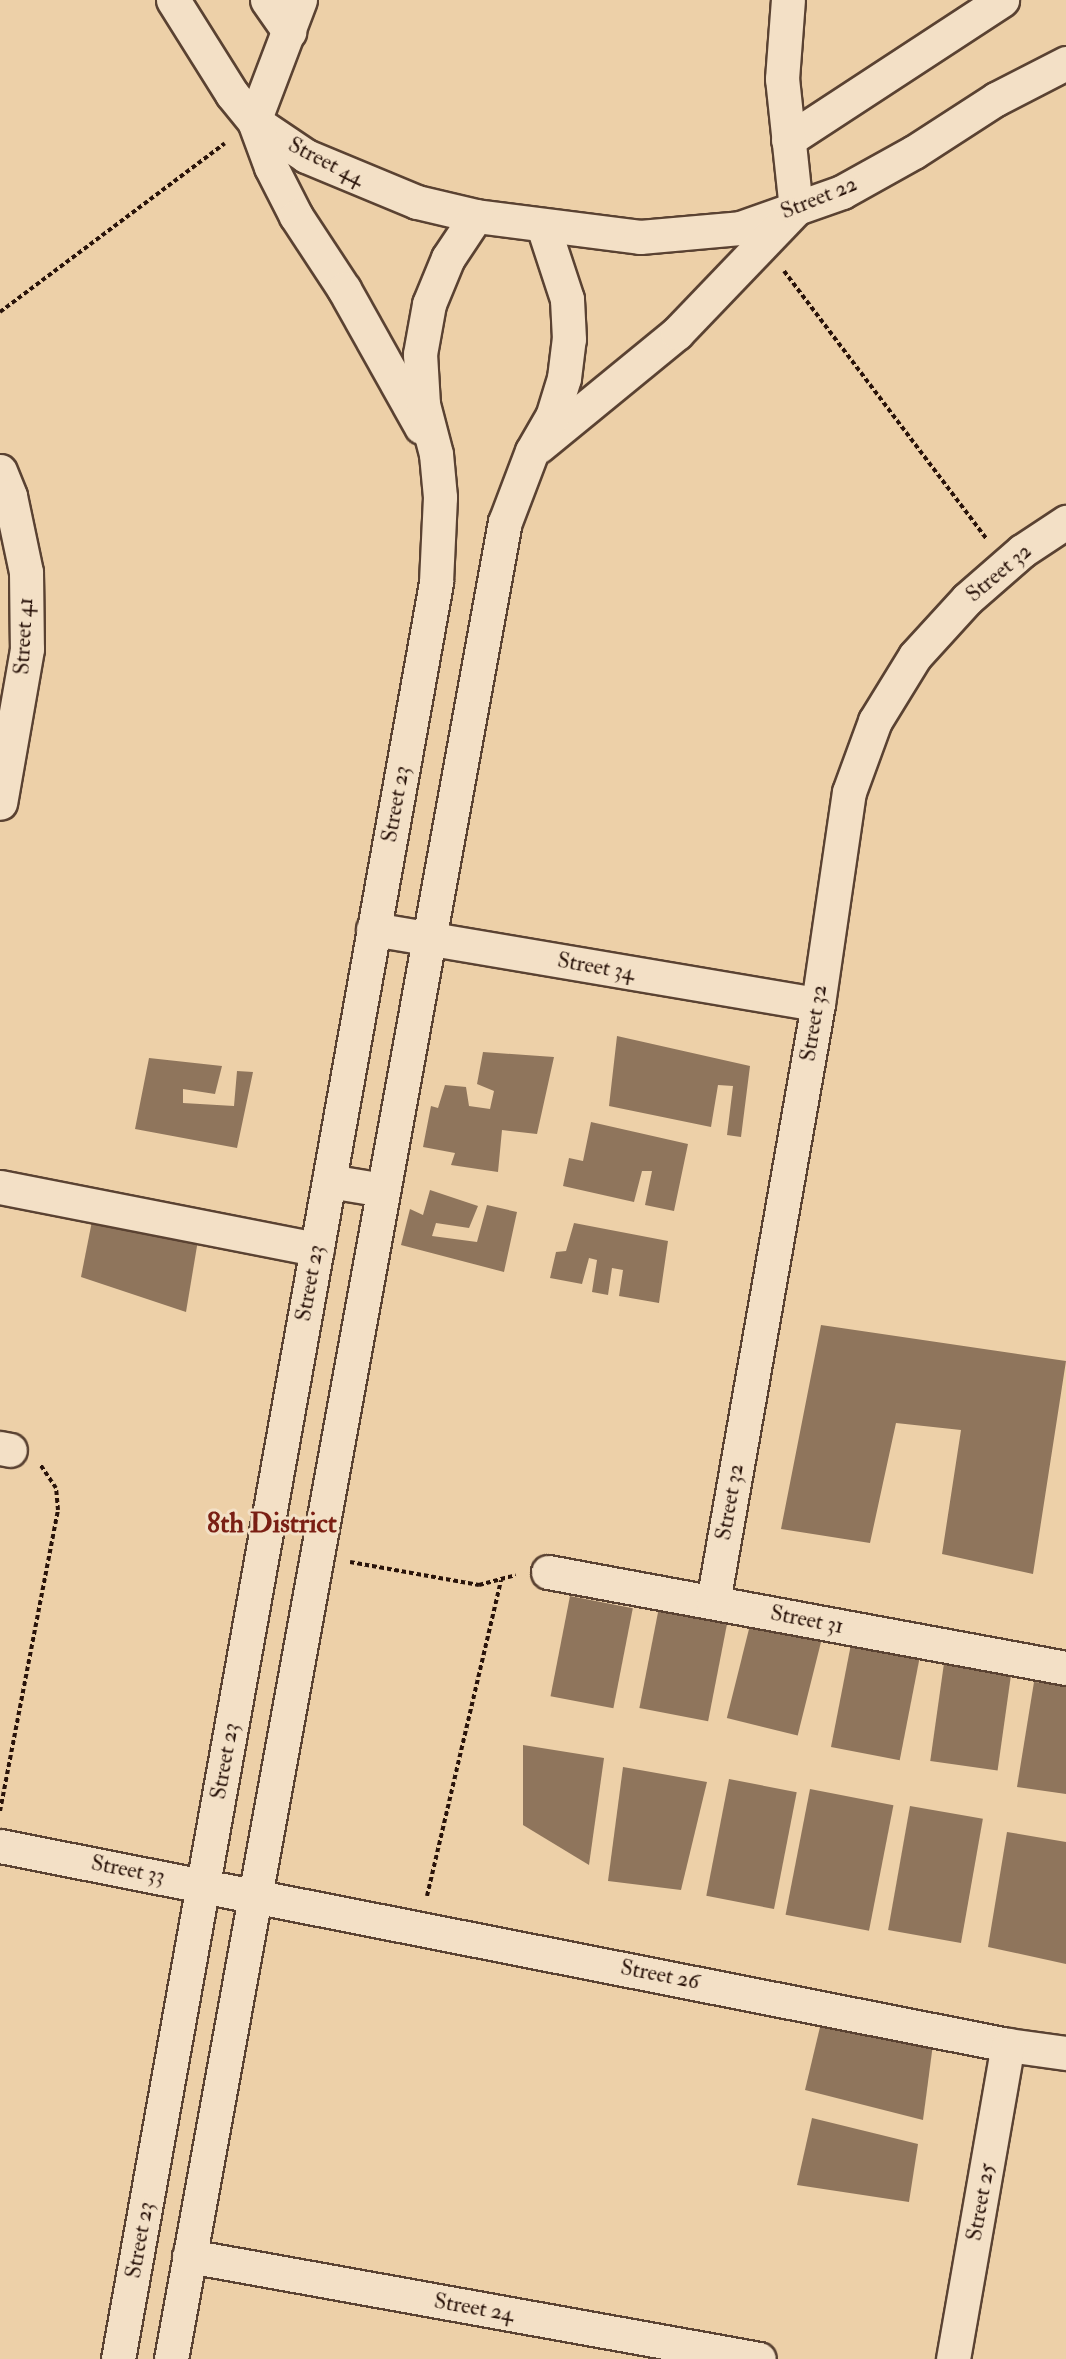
<!DOCTYPE html>
<style>
body{margin:0}
#map{position:relative;width:1066px;height:2359px;overflow:hidden;background:#edd0a8;font-family:"IM FELL Double Pica",serif}
div>[style]{position:absolute}
.building>*{inset:0;background:#8f755c;transform-origin:0 0}
.path>*{height:4px;margin-top:-2px;transform-origin:0;background:repeating-linear-gradient(90deg,#29130a 0 4.5px,transparent 0 7.5px)}
.roads{filter:drop-shadow(2px 0 #5a4232) drop-shadow(-2px 0 #5a4232) drop-shadow(0 2px #5a4232) drop-shadow(0 -2px #5a4232)}
.minor>*{height:33px;margin:-16.5px;padding:0 16.5px;transform-origin:16.5px;border-radius:16.5px;background:#f3e0c6}
span{translate:-50% -50%;white-space:nowrap;text-align:center;line-height:1.15;-webkit-text-stroke:6px #f3e0c6;paint-order:stroke}
.street-label{font-size:22px;color:#29130a}
.district-label{font-size:28px;color:#7a1f14;font-weight:700}
</style>
<div id="map">
<div class="building">
<i style="clip-path:polygon(617px 1036px,750px 1066px,741px 1137px,727px 1135px,733px 1086px,718px 1085px,711px 1127px,609px 1106px)"></i>
<i style="clip-path:polygon(483px 1052px,554px 1057px,537px 1134px,502px 1130px,498px 1172px,451px 1165px,455px 1153px,423px 1147px,431px 1106px,438px 1108px,445px 1085px,466px 1087px,469px 1106px,490px 1109px,494px 1091px,477px 1084px)"></i>
<i style="clip-path:polygon(149px 1058px,222px 1066px,215px 1094px,183px 1089px,183px 1103px,234px 1106px,237px 1071px,253px 1072px,237px 1148px,135px 1129px)"></i>
<i style="clip-path:polygon(591px 1122px,688px 1144px,674px 1211px,645px 1205px,652px 1171px,642px 1171px,634px 1202px,563px 1186px,569px 1158px,583px 1161px)"></i>
<i style="clip-path:polygon(430px 1190px,478px 1206px,469px 1228px,436px 1223px,432px 1236px,477px 1242px,487px 1205px,517px 1212px,504px 1272px,401px 1245px,410px 1209px,423px 1215px)"></i>
<i style="clip-path:polygon(93px 1216px,198px 1240px,186px 1312px,81px 1277px)"></i>
<i style="clip-path:polygon(574px 1223px,668px 1241px,659px 1303px,619px 1296px,623px 1270px,612px 1268px,608px 1295px,592px 1292px,597px 1260px,589px 1258px,582px 1284px,550px 1278px,556px 1252px,566px 1251px)"></i>
<i style="clip-path:polygon(821px 1325px,1066px 1361px,1033px 1574px,942px 1554px,961px 1430px,896px 1423px,870px 1543px,781px 1529px)"></i>
<i style="left:570px;top:1596px;width:64px;height:102px;rotate:11deg"></i>
<i style="left:660px;top:1602px;width:70px;height:108px;rotate:11deg"></i>
<i style="left:752px;top:1617px;width:73px;height:104px;rotate:14deg"></i>
<i style="left:852px;top:1639px;width:70px;height:110px;rotate:11deg"></i>
<i style="left:945px;top:1656px;width:68px;height:106px;rotate:8deg"></i>
<i style="clip-path:polygon(1034px 1682px,1066px 1684px,1066px 1794px,1017px 1787px)"></i>
<i style="clip-path:polygon(523px 1745px,604px 1758px,589px 1865px,523px 1825px)"></i>
<i style="clip-path:polygon(623px 1767px,707px 1782px,681px 1890px,608px 1881px)"></i>
<i style="left:729px;top:1779px;width:69px;height:119px;rotate:11deg"></i>
<i style="left:810px;top:1789px;width:85px;height:128px;rotate:11deg"></i>
<i style="left:910px;top:1806px;width:74px;height:126px;rotate:10deg"></i>
<i style="clip-path:polygon(1007px 1832px,1066px 1842px,1066px 1964px,988px 1947px)"></i>
<i style="clip-path:polygon(820px 2027px,933px 2044px,923px 2120px,805px 2090px)"></i>
<i style="clip-path:polygon(812px 2118px,918px 2144px,909px 2202px,797px 2185px)"></i>
</div>
<div class="path">
<i style="left:784px;top:271px;width:335px;rotate:52.9deg"></i>
<i style="left:0;top:312px;width:281px;rotate:-36.9deg"></i>
<i style="left:350px;top:1562px;width:131px;rotate:10.1deg"></i>
<i style="left:479px;top:1585px;width:38px;rotate:-15deg"></i>
<i style="left:0;top:1811px;width:307px;rotate:-79.1deg"></i>
<i style="left:58px;top:1510px;width:22px;rotate:-95deg"></i>
<i style="left:56px;top:1488px;width:29px;rotate:-124deg"></i>
<i style="left:427px;top:1896px;width:324px;rotate:-76.8deg"></i>
</div>
<div class="roads">
<div class="minor">
<i style="left:173px;top:0;width:111px;rotate:57.9deg"></i>
<i style="left:232px;top:94px;width:35px;rotate:51deg"></i>
<i style="left:254px;top:121px;width:63px;rotate:33.9deg"></i>
<i style="left:306px;top:156px;width:120px;rotate:22.5deg"></i>
<i style="left:417px;top:202px;width:61px;rotate:13.3deg"></i>
<i style="left:476px;top:216px;width:165px;rotate:7.3deg"></i>
<i style="left:640px;top:237px;width:100px;rotate:-5.1deg"></i>
<i style="left:740px;top:228px;width:108px;rotate:-19.4deg"></i>
<i style="left:842px;top:192px;width:82px;rotate:-29.1deg"></i>
<i style="left:914px;top:152px;width:98px;rotate:-32.9deg"></i>
<i style="left:996px;top:99px;width:79px;rotate:-27.2deg"></i>
<i style="left:267px;top:0;width:39px;rotate:55deg"></i>
<i style="left:300px;top:0;width:129px;rotate:110.8deg"></i>
<i style="left:254px;top:121px;width:49px;rotate:69.7deg"></i>
<i style="left:271px;top:167px;width:55px;rotate:63deg"></i>
<i style="left:296px;top:216px;width:87px;rotate:56.7deg"></i>
<i style="left:344px;top:289px;width:158px;rotate:60.8deg"></i>
<i style="left:788px;top:140px;width:256px;rotate:-33.2deg"></i>
<i style="left:539px;top:446px;width:178px;rotate:-39.3deg"></i>
<i style="left:677px;top:333px;width:172px;rotate:-46.2deg"></i>
<i style="left:796px;top:209px;width:131px;rotate:-96.1deg"></i>
<i style="left:782px;top:79px;width:79px;rotate:-85.7deg"></i>
<i style="left:0;top:471px;width:27px;rotate:68deg"></i>
<i style="left:10px;top:496px;width:78px;rotate:78.1deg"></i>
<i style="left:26px;top:572px;width:77px;rotate:89.3deg"></i>
<i style="left:27px;top:649px;width:156px;rotate:99.9deg"></i>
<i style="left:373px;top:929px;width:451px;rotate:9.6deg"></i>
<i style="left:329px;top:1181px;width:55px;rotate:9.5deg"></i>
<i style="left:0;top:1187px;width:323px;rotate:11.1deg"></i>
<i style="left:0;top:1448px;width:10px;rotate:11deg"></i>
<i style="left:548px;top:1572px;width:527px;rotate:10.5deg"></i>
<i style="left:713px;top:1602px;width:607px;rotate:-80.04deg"></i>
<i style="left:818px;top:1004px;width:214px;rotate:-81.7deg"></i>
<i style="left:849px;top:792px;width:76px;rotate:-69.9deg"></i>
<i style="left:875px;top:721px;width:76px;rotate:-58.4deg"></i>
<i style="left:915px;top:656px;width:77px;rotate:-47.6deg"></i>
<i style="left:967px;top:599px;width:73px;rotate:-41.1deg"></i>
<i style="left:1022px;top:551px;width:53px;rotate:-33.4deg"></i>
<i style="left:0;top:1846px;width:1027px;rotate:11.17deg"></i>
<i style="left:1008px;top:2045px;width:59px;rotate:7.9deg"></i>
<i style="left:189px;top:2256px;width:579px;rotate:10.24deg"></i>
<i style="left:118px;top:2359px;width:1805px;rotate:-79.85deg"></i>
<i style="left:436px;top:582px;width:85px;rotate:-87.3deg"></i>
<i style="left:440px;top:497px;width:43px;rotate:-95.3deg"></i>
<i style="left:436px;top:454px;width:52px;rotate:-104.6deg"></i>
<i style="left:423px;top:404px;width:50px;rotate:-93.4deg"></i>
<i style="left:420px;top:354px;width:51px;rotate:-79.8deg"></i>
<i style="left:429px;top:304px;width:50px;rotate:-67.6deg"></i>
<i style="left:448px;top:258px;width:50px;rotate:-56.3deg"></i>
<i style="left:171px;top:2359px;width:1867px;rotate:-79.7deg"></i>
<i style="left:505px;top:522px;width:76px;rotate:-69.2deg"></i>
<i style="left:532px;top:451px;width:39px;rotate:-60deg"></i>
<i style="left:552px;top:417px;width:41px;rotate:-72.9deg"></i>
<i style="left:564px;top:378px;width:39px;rotate:-83deg"></i>
<i style="left:569px;top:339px;width:40px;rotate:-92.9deg"></i>
<i style="left:567px;top:299px;width:77px;rotate:-108.2deg"></i>
<i style="left:953px;top:2359px;width:319px;rotate:-80.1deg"></i>
</div>
</div>
<div class="street-label">
<span style="left:326px;top:162px;rotate:27deg">Street 44</span>
<span style="left:819px;top:198px;rotate:-22deg">Street 22</span>
<span style="left:999px;top:573px;rotate:-40deg">Street 32</span>
<span style="left:24px;top:636px;rotate:-87deg">Street 41</span>
<span style="left:396px;top:804px;rotate:-80deg">Street 23</span>
<span style="left:596px;top:967px;rotate:10deg">Street 34</span>
<span style="left:814px;top:1023px;rotate:-81deg">Street 32</span>
<span style="left:310px;top:1283px;rotate:-80deg">Street 23</span>
<span style="left:730px;top:1502px;rotate:-80deg">Street 32</span>
<span style="left:807px;top:1620px;rotate:11deg">Street 31</span>
<span style="left:225px;top:1761px;rotate:-80deg">Street 23</span>
<span style="left:128px;top:1870px;rotate:11deg">Street 33</span>
<span style="left:660px;top:1975px;rotate:11deg">Street 26</span>
<span style="left:981px;top:2202px;rotate:-80deg">Street 25</span>
<span style="left:140px;top:2240px;rotate:-80deg">Street 23</span>
<span style="left:474px;top:2308px;rotate:10deg">Street 24</span>
</div>
<div class="district-label">
<span style="left:272px;top:1524px">8th District</span>
</div>
</div>
